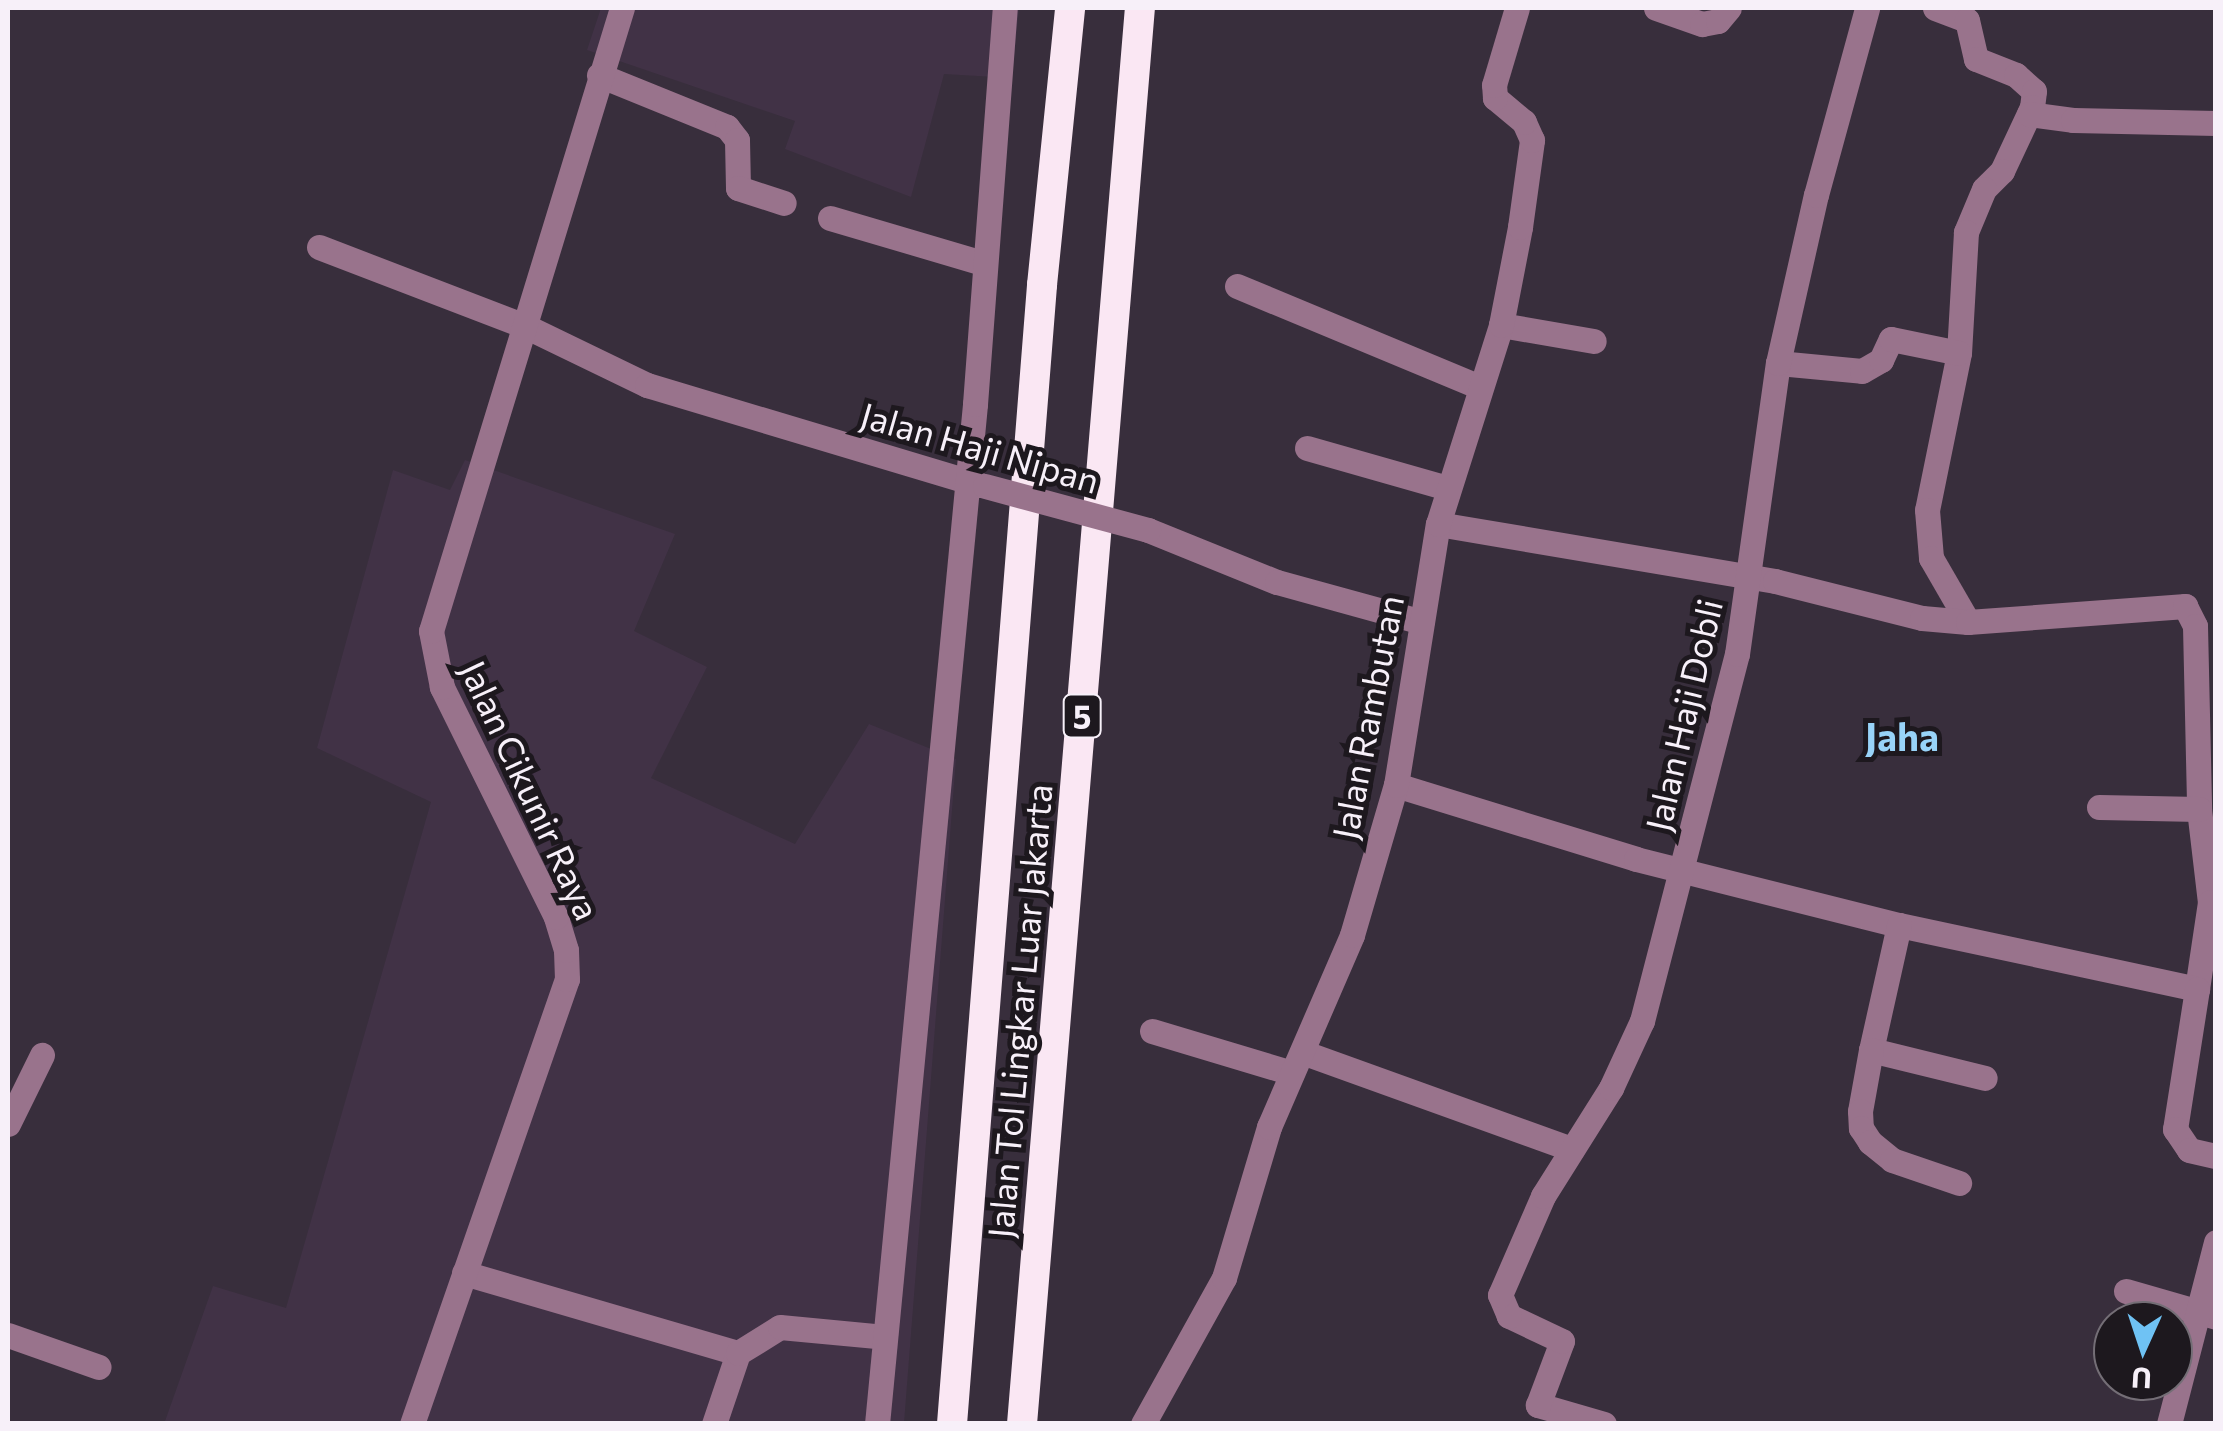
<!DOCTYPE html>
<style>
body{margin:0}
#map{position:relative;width:2223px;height:1431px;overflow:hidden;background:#382e3c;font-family:Commissioner,sans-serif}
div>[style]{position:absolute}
.built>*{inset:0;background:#413246}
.minor>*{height:25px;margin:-12.5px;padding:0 12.5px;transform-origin:12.5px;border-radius:12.5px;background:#99738c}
.highway>*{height:30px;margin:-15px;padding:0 15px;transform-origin:15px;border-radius:15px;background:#fae7f3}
.minor-bridge>*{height:25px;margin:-12.5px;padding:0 12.5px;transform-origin:12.5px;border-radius:12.5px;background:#99738c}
span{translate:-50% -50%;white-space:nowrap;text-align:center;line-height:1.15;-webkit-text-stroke:10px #1d181e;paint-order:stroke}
.shield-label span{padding:2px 8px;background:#1d181e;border:2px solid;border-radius:8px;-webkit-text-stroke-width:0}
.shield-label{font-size:32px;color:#f7f0f9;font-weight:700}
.street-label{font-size:35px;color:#f7f0f9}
.neighbourhood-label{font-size:38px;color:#98d3f8;font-weight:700}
.frame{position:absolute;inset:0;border:10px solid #f7f0f9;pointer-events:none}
.north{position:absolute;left:2093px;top:1301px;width:100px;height:100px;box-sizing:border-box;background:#1d181e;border:2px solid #746e76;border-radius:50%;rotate:183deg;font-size:28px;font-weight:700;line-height:40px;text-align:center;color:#f7f0f9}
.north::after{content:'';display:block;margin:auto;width:35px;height:45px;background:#6fc2f4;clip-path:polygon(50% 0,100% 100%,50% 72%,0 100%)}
</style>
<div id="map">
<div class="built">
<i style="clip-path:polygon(601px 8px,1019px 8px,1012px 78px,944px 74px,911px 197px,785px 149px,795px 121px,587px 50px)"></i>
<i style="clip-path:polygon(465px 460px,675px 534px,634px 631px,707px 667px,651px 778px,795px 844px,869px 724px,956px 759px,904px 1423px,164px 1424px,213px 1286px,286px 1308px,431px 802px,317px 748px,393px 470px,450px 490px)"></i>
</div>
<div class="minor">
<i style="left:1656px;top:8px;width:49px;rotate:19.2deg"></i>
<i style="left:1702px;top:24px;width:16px;rotate:-11deg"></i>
<i style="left:1718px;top:21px;width:17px;rotate:-50deg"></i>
<i style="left:1935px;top:8px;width:34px;rotate:21deg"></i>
<i style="left:1967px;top:20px;width:40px;rotate:77deg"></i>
<i style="left:1976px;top:59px;width:43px;rotate:21.8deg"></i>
<i style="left:2016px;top:75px;width:24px;rotate:42deg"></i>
<i style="left:2034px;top:91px;width:16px;rotate:97deg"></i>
<i style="left:2032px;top:107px;width:71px;rotate:115.1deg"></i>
<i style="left:2002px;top:171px;width:25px;rotate:135deg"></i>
<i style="left:1984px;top:189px;width:47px;rotate:112.7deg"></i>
<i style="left:1966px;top:232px;width:121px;rotate:93.3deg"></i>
<i style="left:1959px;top:353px;width:160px;rotate:101.5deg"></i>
<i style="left:1927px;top:510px;width:48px;rotate:85.2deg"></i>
<i style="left:1931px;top:558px;width:74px;rotate:60deg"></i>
<i style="left:599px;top:75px;width:138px;rotate:22.1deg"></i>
<i style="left:727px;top:127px;width:16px;rotate:52deg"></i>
<i style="left:737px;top:140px;width:48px;rotate:88.8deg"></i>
<i style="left:738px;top:188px;width:48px;rotate:18.1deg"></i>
<i style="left:2029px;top:114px;width:44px;rotate:7.8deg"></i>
<i style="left:2073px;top:120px;width:143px;rotate:1.2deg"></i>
<i style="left:830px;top:218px;width:159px;rotate:16.4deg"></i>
<i style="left:319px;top:247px;width:221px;rotate:21deg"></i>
<i style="left:525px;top:326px;width:136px;rotate:25.8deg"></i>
<i style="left:647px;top:385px;width:348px;rotate:16.7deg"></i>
<i style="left:1237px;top:286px;width:263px;rotate:22.6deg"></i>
<i style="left:1501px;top:325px;width:94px;rotate:9.8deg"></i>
<i style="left:1778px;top:363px;width:84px;rotate:5.4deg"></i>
<i style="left:1862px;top:371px;width:22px;rotate:-30deg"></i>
<i style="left:1881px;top:360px;width:23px;rotate:-65deg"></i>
<i style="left:1891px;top:339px;width:69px;rotate:11.6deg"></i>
<i style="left:1307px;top:448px;width:146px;rotate:15.9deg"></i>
<i style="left:1438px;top:524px;width:342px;rotate:9.6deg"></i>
<i style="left:1775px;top:581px;width:152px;rotate:14.1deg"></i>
<i style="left:1922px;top:618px;width:46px;rotate:5deg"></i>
<i style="left:1968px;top:622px;width:218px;rotate:-4.2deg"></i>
<i style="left:2185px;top:606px;width:22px;rotate:63deg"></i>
<i style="left:2195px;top:626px;width:183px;rotate:88.7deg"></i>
<i style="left:2199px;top:809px;width:94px;rotate:83.3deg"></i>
<i style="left:2210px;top:902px;width:88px;rotate:98.5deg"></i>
<i style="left:1148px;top:530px;width:139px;rotate:22deg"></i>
<i style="left:1277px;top:582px;width:150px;rotate:15.4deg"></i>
<i style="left:1396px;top:785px;width:251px;rotate:17.1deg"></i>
<i style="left:1636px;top:859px;width:271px;rotate:14.1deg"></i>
<i style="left:1899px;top:925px;width:305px;rotate:12.1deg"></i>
<i style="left:2197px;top:989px;width:142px;rotate:98.9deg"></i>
<i style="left:2175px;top:1129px;width:25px;rotate:56deg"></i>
<i style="left:2189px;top:1150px;width:28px;rotate:13deg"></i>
<i style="left:2099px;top:807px;width:100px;rotate:1.1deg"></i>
<i style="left:1899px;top:925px;width:128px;rotate:102.6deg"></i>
<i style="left:1871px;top:1050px;width:117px;rotate:13.8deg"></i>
<i style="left:1152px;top:1031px;width:146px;rotate:16.7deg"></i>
<i style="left:1871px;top:1050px;width:62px;rotate:100.2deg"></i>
<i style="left:1860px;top:1111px;width:17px;rotate:87deg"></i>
<i style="left:1861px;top:1128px;width:17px;rotate:57deg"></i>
<i style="left:1870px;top:1142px;width:28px;rotate:39deg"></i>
<i style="left:1892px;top:1160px;width:71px;rotate:18.9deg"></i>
<i style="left:1302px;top:1052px;width:287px;rotate:19.8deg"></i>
<i style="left:8px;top:1124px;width:77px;rotate:-63.8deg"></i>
<i style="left:464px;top:1273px;width:285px;rotate:16.3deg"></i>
<i style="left:2126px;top:1291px;width:94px;rotate:16.1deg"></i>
<i style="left:8px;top:1335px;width:96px;rotate:19.4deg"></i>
<i style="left:412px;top:1424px;width:471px;rotate:-70.8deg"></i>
<i style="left:567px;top:979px;width:29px;rotate:-92deg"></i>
<i style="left:566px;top:950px;width:34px;rotate:-107deg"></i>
<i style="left:556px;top:917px;width:257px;rotate:-116.4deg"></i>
<i style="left:442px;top:687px;width:57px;rotate:-101.1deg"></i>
<i style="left:431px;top:631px;width:652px;rotate:-72.96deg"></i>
<i style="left:714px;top:1424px;width:75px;rotate:-71.3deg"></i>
<i style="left:738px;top:1353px;width:49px;rotate:-31.8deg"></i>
<i style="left:780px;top:1327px;width:105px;rotate:5.4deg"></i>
<i style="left:877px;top:1424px;width:1025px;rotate:-84.51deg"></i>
<i style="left:975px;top:404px;width:397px;rotate:-85.7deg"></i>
<i style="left:1143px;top:1424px;width:167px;rotate:-61deg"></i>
<i style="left:1224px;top:1278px;width:158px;rotate:-73.4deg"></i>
<i style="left:1269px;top:1127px;width:209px;rotate:-66.6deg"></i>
<i style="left:1352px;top:935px;width:156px;rotate:-73.7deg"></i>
<i style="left:1396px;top:785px;width:264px;rotate:-80.9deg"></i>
<i style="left:1438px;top:524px;width:209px;rotate:-72.4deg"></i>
<i style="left:1501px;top:325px;width:100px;rotate:-79deg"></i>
<i style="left:1520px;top:227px;width:88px;rotate:-82.1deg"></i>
<i style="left:1532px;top:140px;width:20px;rotate:-114deg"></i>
<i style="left:1524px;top:122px;width:38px;rotate:-140deg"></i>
<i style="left:1495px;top:98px;width:13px;rotate:-94deg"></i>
<i style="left:1494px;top:85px;width:80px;rotate:-73.4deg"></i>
<i style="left:1604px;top:1424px;width:69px;rotate:-163.9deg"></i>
<i style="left:1538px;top:1405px;width:68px;rotate:-69.4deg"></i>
<i style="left:1562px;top:1341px;width:59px;rotate:-154.7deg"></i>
<i style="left:1509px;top:1316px;width:23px;rotate:-113deg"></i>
<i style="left:1500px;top:1295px;width:108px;rotate:-66.5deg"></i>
<i style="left:1543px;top:1196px;width:128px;rotate:-57.8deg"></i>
<i style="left:1611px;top:1088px;width:74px;rotate:-65.2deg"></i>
<i style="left:1642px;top:1021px;width:379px;rotate:-75.5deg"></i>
<i style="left:1737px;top:654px;width:294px;rotate:-82deg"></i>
<i style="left:1778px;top:363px;width:172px;rotate:-77.3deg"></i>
<i style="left:1816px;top:195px;width:194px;rotate:-74.7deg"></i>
<i style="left:2169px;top:1424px;width:188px;rotate:-75.5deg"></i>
</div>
<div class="highway">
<i style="left:952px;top:1424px;width:1143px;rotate:-85.48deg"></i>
<i style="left:1042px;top:285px;width:278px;rotate:-84.2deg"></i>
<i style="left:1022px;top:1424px;width:1421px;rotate:-85.24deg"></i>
</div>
<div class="minor-bridge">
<i style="left:985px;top:486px;width:169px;rotate:15.1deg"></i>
</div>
<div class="shield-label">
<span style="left:1082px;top:716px">5</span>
</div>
<div class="street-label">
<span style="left:980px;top:447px;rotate:16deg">Jalan Haji Nipan</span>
<span style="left:1683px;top:715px;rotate:-77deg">Jalan Haji Dobli</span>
<span style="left:1367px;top:717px;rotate:-79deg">Jalan Rambutan</span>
<span style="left:531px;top:790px;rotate:65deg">Jalan Cikunir Raya</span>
<span style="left:1019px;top:1011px;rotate:-85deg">Jalan Tol Lingkar Luar Jakarta</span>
</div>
<div class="neighbourhood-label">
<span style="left:1902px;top:736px">Jaha</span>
</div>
<div class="frame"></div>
<div class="north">U</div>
</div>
